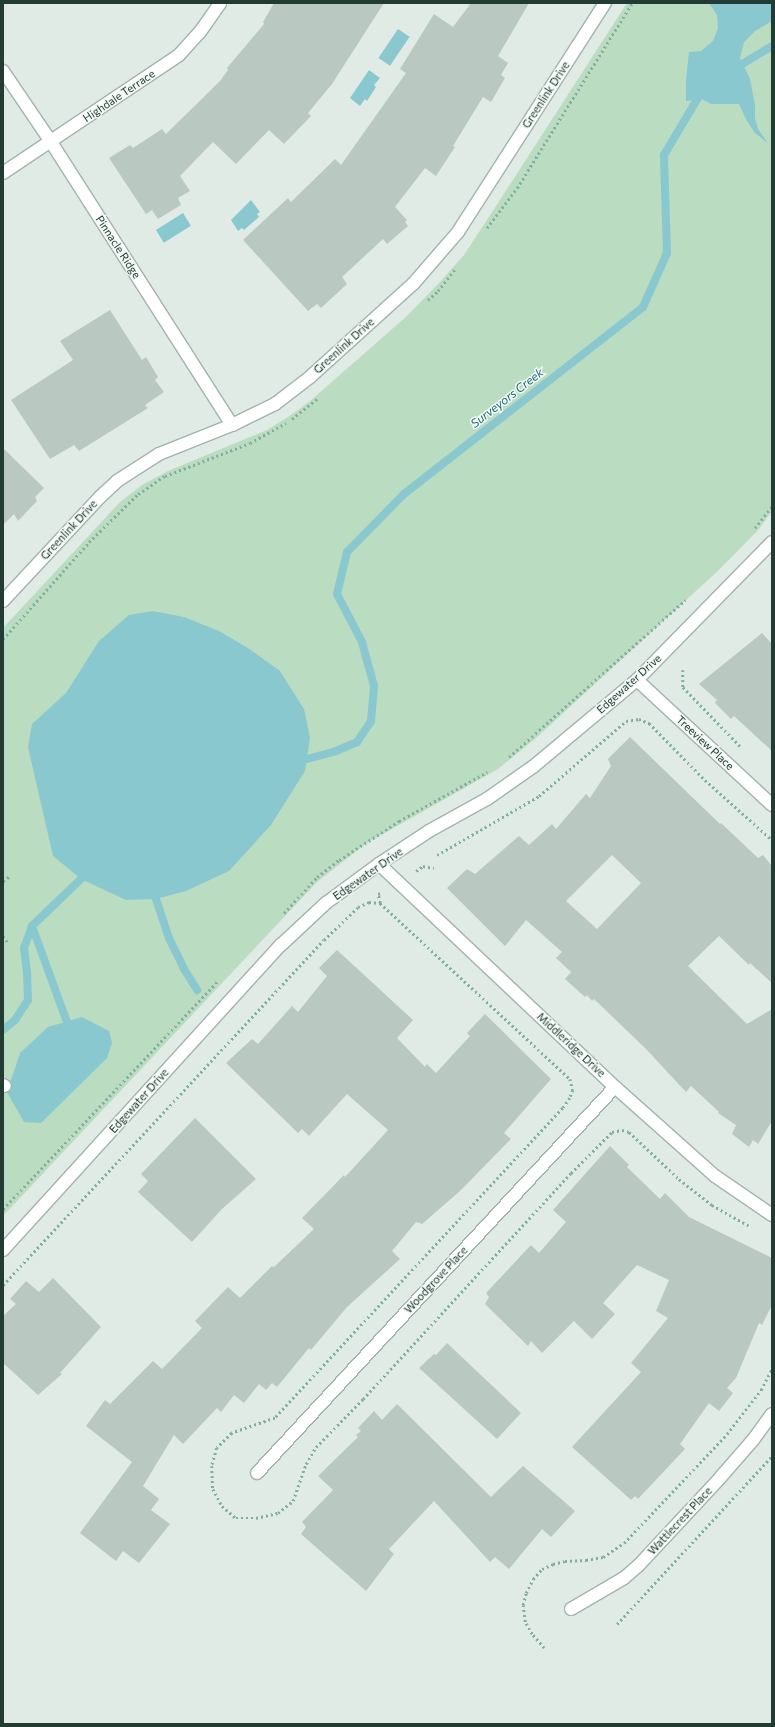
<!DOCTYPE html>
<style>
body{margin:0}
#map{position:relative;width:775px;height:1727px;overflow:hidden;background:#e1ebe6;font-family:Commissioner,sans-serif}
div>[style]{position:absolute}
.green>*{inset:0;background:#badcc1}
.water>*{inset:0;background:#8ac8cf;transform-origin:0 0}
.stream>*{height:8px;margin:-4px;padding:0 4px;transform-origin:4px;border-radius:4px;background:#8ac8cf}
.building>*{inset:0;background:#b9c8c1}
.path>*{height:2.5px;margin-top:-1.25px;transform-origin:0;background:repeating-linear-gradient(90deg,#82ae9e 0 2px,transparent 0 5px)}
.roads{filter:drop-shadow(1px 0 #a4b3ad) drop-shadow(-1px 0 #a4b3ad) drop-shadow(0 1px #a4b3ad) drop-shadow(0 -1px #a4b3ad)}
.minor>*{height:12px;margin:-6px;padding:0 6px;transform-origin:6px;border-radius:6px;background:#fff}
span{translate:-50% -50%;white-space:nowrap;text-align:center;line-height:1.15;-webkit-text-stroke:3px #f1f8f4;paint-order:stroke}
.street-label{font-size:11px;color:#223b33}
.water-label{font-size:12px;color:#1e6b75;font-style:italic}
.frame{position:absolute;inset:0;border:4px solid #223b33;pointer-events:none}
</style>
<div id="map">
<div class="green">
<i style="clip-path:polygon(627px 3px,772px 3px,772px 511px,759px 529px,722px 567px,536px 738px,498px 769px,367px 843px,317px 882px,3px 1216px,3px 628px,120px 502px,142px 485px,168px 471px,267px 430px,291px 415px,309px 402px,408px 315px,440px 282px,464px 255px,498px 203px)"></i>
</div>
<div class="water">
<i style="clip-path:polygon(709px 3px,772px 3px,772px 21px,755px 31px,744px 42px,740px 58px,750px 79px,755px 105px,755px 118px,758px 129px,768px 143px,755px 133px,747px 121px,739px 104px,711px 104px,702px 99px,686px 101px,686px 80px,689px 52px,701px 51px,713px 41px,718px 28px,717px 15px)"></i>
<i style="left:398px;top:29px;width:14px;height:35px;rotate:34deg"></i>
<i style="clip-path:polygon(369px 70px,380px 78px,374px 85px,376px 87px,367px 101px,365px 99px,360px 106px,350px 98px)"></i>
<i style="clip-path:polygon(251px 200px,260px 212px,257px 214px,259px 217px,244px 230px,242px 228px,238px 231px,231px 220px)"></i>
<i style="left:183px;top:213px;width:15px;height:32px;rotate:58deg"></i>
<i style="clip-path:polygon(153px 611px,184px 617px,219px 631px,248px 648px,280px 671px,304px 709px,310px 738px,305px 771px,271px 825px,229px 871px,186px 891px,156px 899px,126px 900px,81px 879px,53px 856px,28px 747px,32px 724px,66px 693px,99px 641px,129px 615px)"></i>
<i style="clip-path:polygon(82px 1017px,109px 1031px,112px 1043px,107px 1058px,41px 1123px,24px 1122px,7px 1092px,20px 1053px,48px 1027px)"></i>
</div>
<div class="stream">
<i style="left:734px;top:69px;width:44px;rotate:-31.2deg"></i>
<i style="left:307px;top:759px;width:30px;rotate:-15deg"></i>
<i style="left:336px;top:751px;width:23px;rotate:-23deg"></i>
<i style="left:357px;top:742px;width:25px;rotate:-56deg"></i>
<i style="left:371px;top:721px;width:35px;rotate:-85deg"></i>
<i style="left:374px;top:686px;width:46px;rotate:-105.3deg"></i>
<i style="left:362px;top:642px;width:54px;rotate:-117.5deg"></i>
<i style="left:337px;top:594px;width:43px;rotate:-76.6deg"></i>
<i style="left:347px;top:552px;width:81px;rotate:-45.5deg"></i>
<i style="left:404px;top:494px;width:303px;rotate:-38deg"></i>
<i style="left:643px;top:307px;width:59px;rotate:-66deg"></i>
<i style="left:667px;top:253px;width:98px;rotate:-91.8deg"></i>
<i style="left:664px;top:155px;width:74px;rotate:-59.3deg"></i>
<i style="left:156px;top:899px;width:41px;rotate:71.6deg"></i>
<i style="left:169px;top:938px;width:34px;rotate:64deg"></i>
<i style="left:184px;top:969px;width:25px;rotate:58deg"></i>
<i style="left:32px;top:926px;width:102px;rotate:70deg"></i>
<i style="left:3px;top:1030px;width:16px;rotate:-40deg"></i>
<i style="left:15px;top:1020px;width:24px;rotate:-57deg"></i>
<i style="left:28px;top:1000px;width:28px;rotate:-92deg"></i>
<i style="left:27px;top:972px;width:24px;rotate:-97deg"></i>
<i style="left:24px;top:948px;width:23px;rotate:-70deg"></i>
<i style="left:32px;top:926px;width:68px;rotate:-43.8deg"></i>
</div>
<div class="building">
<i style="clip-path:polygon(274px 3px,384px 3px,332px 84px,308px 113px,311px 116px,284px 144px,269px 130px,236px 164px,213px 142px,180px 176px,190px 191px,178px 198px,181px 205px,158px 219px,152px 210px,146px 214px,109px 158px,130px 145px,133px 148px,162px 129px,166px 134px,220px 81px,228px 70px,227px 68px,264px 24px,263px 22px)"></i>
<i style="clip-path:polygon(471px 3px,529px 3px,498px 56px,508px 63px,501px 75px,505px 78px,491px 102px,483px 97px,453px 146px,455px 147px,436px 176px,425px 168px,395px 207px,407px 220px,405px 222px,408px 226px,387px 244px,383px 239px,342px 277px,347px 284px,321px 308px,317px 304px,308px 311px,243px 240px,288px 198px,291px 202px,335px 159px,341px 165px,406px 73px,400px 69px,434px 14px,453px 27px)"></i>
<i style="clip-path:polygon(110px 310px,142px 360px,146px 357px,158px 377px,155px 380px,164px 392px,145px 405px,148px 408px,79px 451px,74px 445px,50px 459px,11px 400px,73px 360px,60px 341px)"></i>
<i style="clip-path:polygon(3px 448px,44px 488px,35px 497px,37px 501px,18px 521px,14px 514px,3px 525px)"></i>
<i style="clip-path:polygon(762px 633px,772px 644px,772px 751px,734px 716px,731px 719px,715px 703px,717px 700px,699px 684px)"></i>
<i style="clip-path:polygon(evenodd,630px 737px,720px 824px,721px 823px,758px 858px,763px 855px,772px 866px,772px 983px,750px 963px,749px 965px,719px 936px,688px 966px,747px 1024px,772px 1009px,772px 1121px,758px 1144px,753px 1140px,749px 1147px,732px 1134px,736px 1125px,718px 1113px,719px 1112px,691px 1086px,686px 1092px,646px 1049px,594px 999px,592px 1001px,587px 995px,585px 997px,565px 979px,571px 972px,556px 958px,562px 952px,526px 920px,505px 946px,447px 888px,467px 869px,475px 874px,519px 836px,529px 845px,552px 824px,556px 829px,586px 794px,590px 798px,611px 766px,608px 759px,630px 737px,612px 855px,641px 883px,597px 929px,566px 901px,612px 855px)"></i>
<i style="clip-path:polygon(337px 950px,413px 1020px,397px 1038px,425px 1067px,427px 1064px,436px 1073px,470px 1036px,467px 1033px,485px 1014px,551px 1079px,504px 1133px,511px 1139px,460px 1191px,422px 1224px,416px 1222px,392px 1251px,400px 1259px,347px 1307px,311px 1350px,309px 1348px,277px 1387px,272px 1383px,266px 1390px,259px 1384px,244px 1403px,234px 1395px,221px 1412px,217px 1408px,183px 1444px,174px 1435px,143px 1486px,159px 1499px,151px 1510px,170px 1524px,139px 1563px,123px 1551px,116px 1561px,80px 1533px,132px 1462px,86px 1426px,105px 1400px,110px 1404px,153px 1361px,162px 1369px,202px 1328px,195px 1321px,228px 1287px,240px 1298px,272px 1266px,274px 1267px,314px 1229px,302px 1218px,344px 1175px,345px 1177px,388px 1130px,347px 1094px,309px 1136px,302px 1129px,298px 1133px,226px 1063px,252px 1039px,258px 1044px,292px 1006px,298px 1012px,327px 976px,319px 968px)"></i>
<i style="clip-path:polygon(195px 1118px,256px 1179px,222px 1209px,192px 1242px,138px 1192px,148px 1181px,141px 1174px)"></i>
<i style="clip-path:polygon(610px 1146px,629px 1165px,627px 1167px,660px 1199px,665px 1193px,689px 1217px,772px 1258px,772px 1305px,762px 1325px,759px 1323px,736px 1378px,727px 1388px,733px 1393px,719px 1411px,709px 1403px,680px 1444px,685px 1449px,638px 1499px,635px 1496px,631px 1500px,572px 1447px,641px 1372px,631px 1363px,668px 1318px,656px 1311px,669px 1280px,637px 1265px,603px 1303px,615px 1314px,592px 1339px,574px 1321px,542px 1353px,531px 1341px,528px 1346px,485px 1304px,489px 1297px,486px 1293px,531px 1245px,539px 1253px,566px 1222px,553px 1210px)"></i>
<i style="clip-path:polygon(53px 1278px,101px 1327px,60px 1373px,62px 1374px,38px 1395px,3px 1363px,3px 1316px,16px 1304px,10px 1299px,26px 1281px,39px 1292px)"></i>
<i style="clip-path:polygon(447px 1343px,521px 1413px,497px 1439px,419px 1368px,434px 1354px,436px 1355px)"></i>
<i style="clip-path:polygon(397px 1404px,491px 1497px,523px 1466px,575px 1511px,551px 1537px,542px 1529px,509px 1569px,495px 1557px,490px 1562px,434px 1501px,389px 1549px,394px 1554px,366px 1591px,301px 1534px,306px 1527px,302px 1522px,333px 1490px,318px 1476px,358px 1437px,356px 1435px,361px 1431px,358px 1428px,374px 1411px,382px 1420px)"></i>
</div>
<div class="path">
<i style="left:487px;top:228px;width:50px;rotate:-53.1deg"></i>
<i style="left:517px;top:188px;width:218px;rotate:-58.1deg"></i>
<i style="left:428px;top:300px;width:13px;rotate:-42deg"></i>
<i style="left:438px;top:291px;width:29px;rotate:-52deg"></i>
<i style="left:292px;top:419px;width:33px;rotate:-39deg"></i>
<i style="left:755px;top:528px;width:28px;rotate:-52deg"></i>
<i style="left:3px;top:639px;width:130px;rotate:-48.4deg"></i>
<i style="left:89px;top:542px;width:69px;rotate:-44.4deg"></i>
<i style="left:138px;top:494px;width:32px;rotate:-34deg"></i>
<i style="left:165px;top:476px;width:91px;rotate:-21.2deg"></i>
<i style="left:250px;top:443px;width:41px;rotate:-29.1deg"></i>
<i style="left:683px;top:670px;width:17px;rotate:90deg"></i>
<i style="left:683px;top:687px;width:82px;rotate:46deg"></i>
<i style="left:509px;top:757px;width:236px;rotate:-41.7deg"></i>
<i style="left:437px;top:855px;width:118px;rotate:-30deg"></i>
<i style="left:539px;top:796px;width:115px;rotate:-40.8deg"></i>
<i style="left:626px;top:721px;width:13px;rotate:-9deg"></i>
<i style="left:639px;top:719px;width:11px;rotate:22deg"></i>
<i style="left:649px;top:723px;width:80px;rotate:45.5deg"></i>
<i style="left:705px;top:780px;width:90px;rotate:41.8deg"></i>
<i style="left:416px;top:871px;width:9px;rotate:-36deg"></i>
<i style="left:423px;top:866px;width:11px;rotate:10deg"></i>
<i style="left:3px;top:881px;width:9px;rotate:-36deg"></i>
<i style="left:380px;top:903px;width:9px;rotate:-103deg"></i>
<i style="left:378px;top:894px;width:3px;rotate:-18deg"></i>
<i style="left:284px;top:913px;width:49px;rotate:-47.5deg"></i>
<i style="left:317px;top:877px;width:28px;rotate:-38deg"></i>
<i style="left:339px;top:860px;width:72px;rotate:-33deg"></i>
<i style="left:399px;top:821px;width:101px;rotate:-29.1deg"></i>
<i style="left:3px;top:936px;width:10px;rotate:53deg"></i>
<i style="left:3px;top:1209px;width:313px;rotate:-46.7deg"></i>
<i style="left:3px;top:1285px;width:471px;rotate:-47.1deg"></i>
<i style="left:324px;top:940px;width:47px;rotate:-44.1deg"></i>
<i style="left:358px;top:907px;width:12px;rotate:-24deg"></i>
<i style="left:369px;top:902px;width:11px;rotate:5deg"></i>
<i style="left:380px;top:903px;width:259px;rotate:42.8deg"></i>
<i style="left:570px;top:1079px;width:11px;rotate:75deg"></i>
<i style="left:573px;top:1090px;width:9px;rotate:111deg"></i>
<i style="left:570px;top:1098px;width:12px;rotate:125deg"></i>
<i style="left:563px;top:1108px;width:423px;rotate:132.9deg"></i>
<i style="left:275px;top:1418px;width:46px;rotate:160.8deg"></i>
<i style="left:232px;top:1433px;width:21px;rotate:135deg"></i>
<i style="left:217px;top:1448px;width:19px;rotate:106deg"></i>
<i style="left:212px;top:1466px;width:23px;rotate:88deg"></i>
<i style="left:213px;top:1489px;width:19px;rotate:62deg"></i>
<i style="left:222px;top:1506px;width:18px;rotate:41deg"></i>
<i style="left:236px;top:1518px;width:20px"></i>
<i style="left:256px;top:1518px;width:23px;rotate:-13deg"></i>
<i style="left:278px;top:1513px;width:19px;rotate:-39deg"></i>
<i style="left:293px;top:1501px;width:39px;rotate:-71deg"></i>
<i style="left:306px;top:1464px;width:20px;rotate:-60deg"></i>
<i style="left:316px;top:1447px;width:67px;rotate:-45.6deg"></i>
<i style="left:363px;top:1399px;width:307px;rotate:-47.4deg"></i>
<i style="left:571px;top:1173px;width:58px;rotate:-45deg"></i>
<i style="left:612px;top:1132px;width:10px;rotate:-11deg"></i>
<i style="left:622px;top:1130px;width:7px;rotate:16deg"></i>
<i style="left:629px;top:1132px;width:69px;rotate:43.2deg"></i>
<i style="left:679px;top:1179px;width:42px;rotate:38.2deg"></i>
<i style="left:712px;top:1205px;width:45px;rotate:29.4deg"></i>
<i style="left:617px;top:1624px;width:229px;rotate:-47.3deg"></i>
<i style="left:544px;top:1648px;width:18px;rotate:-131deg"></i>
<i style="left:532px;top:1634px;width:14px;rotate:-120deg"></i>
<i style="left:525px;top:1622px;width:17px;rotate:-97deg"></i>
<i style="left:523px;top:1605px;width:12px;rotate:-76deg"></i>
<i style="left:526px;top:1593px;width:16px;rotate:-63deg"></i>
<i style="left:533px;top:1579px;width:13px;rotate:-48deg"></i>
<i style="left:542px;top:1569px;width:12px;rotate:-24deg"></i>
<i style="left:553px;top:1564px;width:12px;rotate:-14deg"></i>
<i style="left:565px;top:1561px;width:21px;rotate:-3deg"></i>
<i style="left:586px;top:1560px;width:17px;rotate:-10deg"></i>
<i style="left:603px;top:1557px;width:25px;rotate:-34deg"></i>
<i style="left:624px;top:1543px;width:150px;rotate:-46.6deg"></i>
<i style="left:727px;top:1434px;width:56px;rotate:-52.3deg"></i>
<i style="left:761px;top:1390px;width:25px;rotate:-63deg"></i>
</div>
<div class="roads">
<div class="minor">
<i style="left:3px;top:71px;width:86px;rotate:55.9deg"></i>
<i style="left:51px;top:142px;width:336px;rotate:57.4deg"></i>
<i style="left:3px;top:173px;width:212px;rotate:-33.8deg"></i>
<i style="left:179px;top:55px;width:31px;rotate:-48deg"></i>
<i style="left:200px;top:32px;width:35px;rotate:-55deg"></i>
<i style="left:3px;top:601px;width:142px;rotate:-47deg"></i>
<i style="left:100px;top:497px;width:23px;rotate:-43deg"></i>
<i style="left:117px;top:481px;width:50px;rotate:-32.7deg"></i>
<i style="left:159px;top:454px;width:79px;rotate:-21.7deg"></i>
<i style="left:232px;top:425px;width:48px;rotate:-26deg"></i>
<i style="left:275px;top:404px;width:44px;rotate:-37.6deg"></i>
<i style="left:310px;top:377px;width:139px;rotate:-42.1deg"></i>
<i style="left:413px;top:284px;width:69px;rotate:-49.1deg"></i>
<i style="left:458px;top:232px;width:272px;rotate:-57.3deg"></i>
<i style="left:637px;top:680px;width:184px;rotate:42.8deg"></i>
<i style="left:379px;top:864px;width:325px;rotate:43.4deg"></i>
<i style="left:615px;top:1087px;width:134px;rotate:41.7deg"></i>
<i style="left:715px;top:1176px;width:69px;rotate:34.4deg"></i>
<i style="left:3px;top:1085px;width:2px;rotate:27deg"></i>
<i style="left:3px;top:1250px;width:413px;rotate:-47.7deg"></i>
<i style="left:281px;top:945px;width:62px;rotate:-43deg"></i>
<i style="left:326px;top:903px;width:66px;rotate:-36.3deg"></i>
<i style="left:379px;top:864px;width:60px;rotate:-33.4deg"></i>
<i style="left:429px;top:831px;width:66px;rotate:-28.9deg"></i>
<i style="left:487px;top:799px;width:57px;rotate:-35.1deg"></i>
<i style="left:534px;top:766px;width:134px;rotate:-39.9deg"></i>
<i style="left:637px;top:680px;width:193px;rotate:-45.6deg"></i>
<i style="left:257px;top:1473px;width:526px;rotate:-47.16deg"></i>
<i style="left:571px;top:1609px;width:61px;rotate:-30.3deg"></i>
<i style="left:624px;top:1578px;width:18px;rotate:-41deg"></i>
<i style="left:638px;top:1566px;width:119px;rotate:-47deg"></i>
<i style="left:719px;top:1479px;width:52px;rotate:-48.9deg"></i>
<i style="left:753px;top:1440px;width:32px;rotate:-54deg"></i>
</div>
</div>
<div class="street-label">
<span style="left:546px;top:95px;rotate:-57deg">Greenlink Drive</span>
<span style="left:119px;top:96px;rotate:-34deg">Highdale Terrace</span>
<span style="left:118px;top:247px;rotate:57deg">Pinnacle Ridge</span>
<span style="left:344px;top:346px;rotate:-42deg">Greenlink Drive</span>
<span style="left:69px;top:530px;rotate:-47deg">Greenlink Drive</span>
<span style="left:629px;top:684px;rotate:-42deg">Edgewater Drive</span>
<span style="left:705px;top:743px;rotate:43deg">Treeview Place</span>
<span style="left:368px;top:874px;rotate:-35deg">Edgewater Drive</span>
<span style="left:571px;top:1045px;rotate:43deg">Middleridge Drive</span>
<span style="left:139px;top:1101px;rotate:-48deg">Edgewater Drive</span>
<span style="left:436px;top:1280px;rotate:-47deg">Woodgrove Place</span>
<span style="left:680px;top:1521px;rotate:-47deg">Wattlecrest Place</span>
</div>
<div class="water-label">
<span style="left:507px;top:398px;rotate:-38deg">Surveyors Creek</span>
</div>
<div class="frame"></div>
</div>
